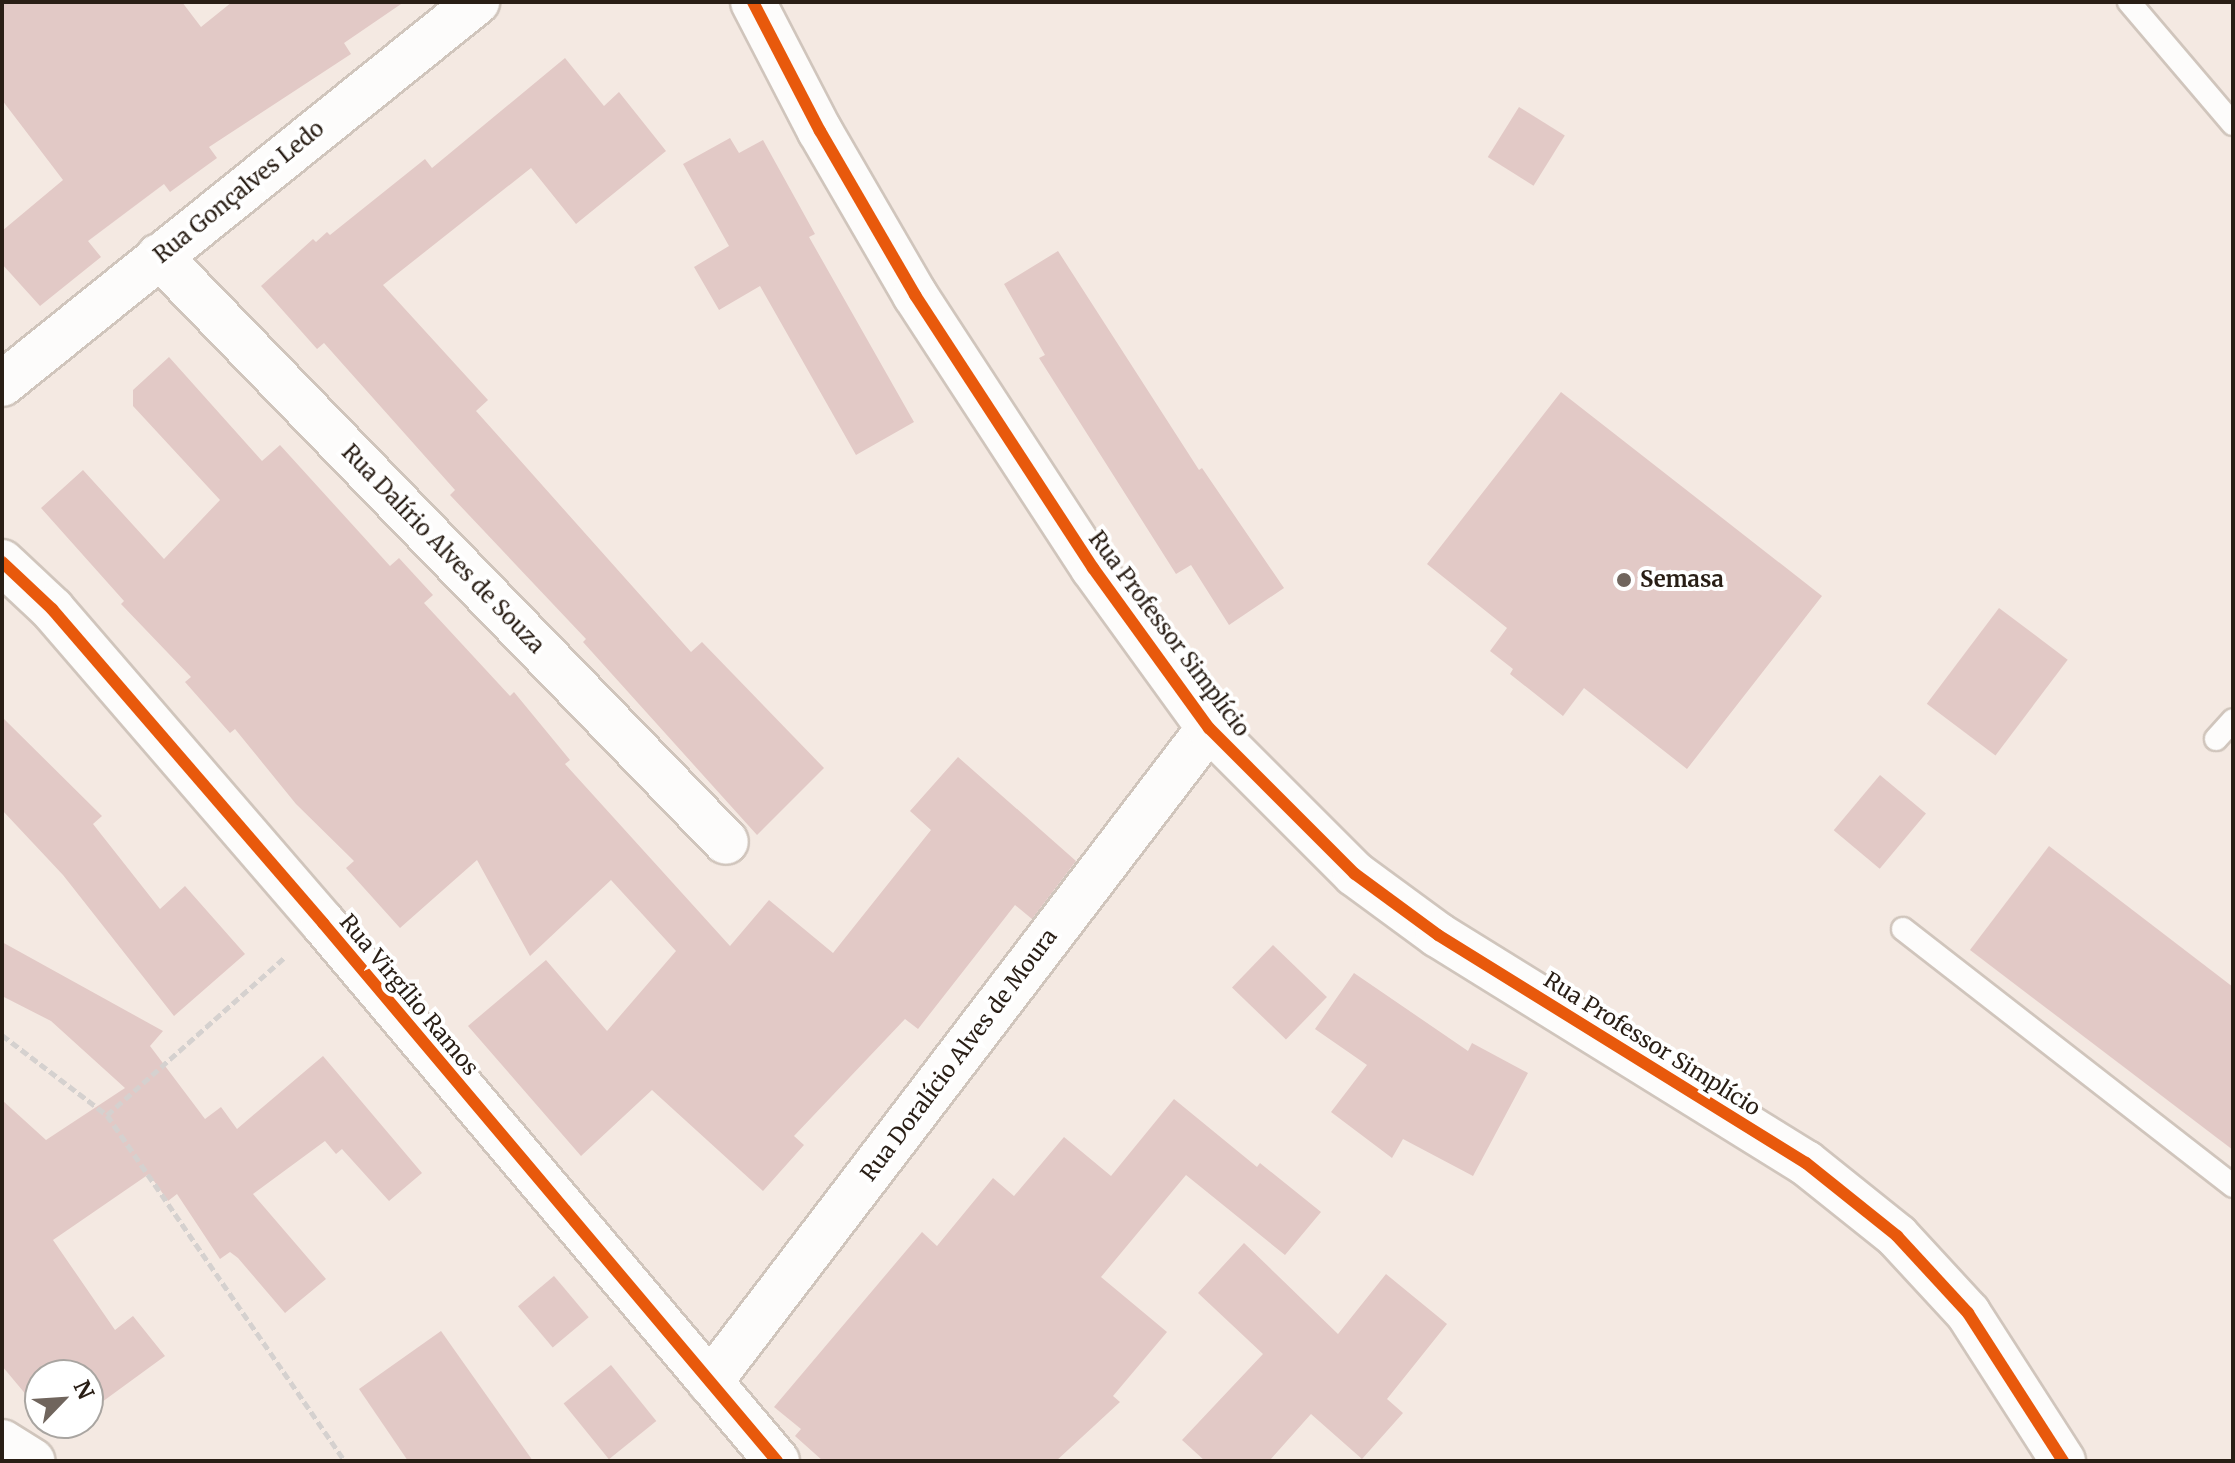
<!DOCTYPE html>
<meta charset="utf-8">
<style>
body{margin:0}
#map{position:relative;width:2235px;height:1463px;overflow:hidden;background:#f4e9e2;font-family:Merriweather,serif}
div>[style]{position:absolute}
.building>*{inset:0;background:#e2c9c6;transform-origin:0 0}
.path>*{height:5px;margin-top:-2.5px;transform-origin:0;background:repeating-linear-gradient(90deg,#d5d1cf 0 8px,transparent 0 12px)}
.roads{filter:drop-shadow(2px 0 #d0c5bc) drop-shadow(-2px 0 #d0c5bc) drop-shadow(0 2px #d0c5bc) drop-shadow(0 -2px #d0c5bc)}
.service>*{height:22px;margin:-11px;padding:0 11px;transform-origin:11px;border-radius:11px;background:#fdfcfb}
.minor>*{height:44px;margin:-22px;padding:0 22px;transform-origin:22px;border-radius:22px;background:#fdfcfb}
.tertiary>*{height:44px;margin:-22px;padding:0 22px;transform-origin:22px;border-radius:22px;background:#fdfcfb}
.primary>*{height:44px;margin:-22px;padding:0 22px;transform-origin:22px;border-radius:22px;background:#fdfcfb}
.cycleway>*{height:12px;margin:-6px;padding:0 6px;transform-origin:6px;border-radius:6px;background:#e8590c}
.dots>*{width:22px;height:22px;translate:-50% -50%;box-sizing:border-box;border:4px solid #fff;border-radius:50%}
span{translate:-50% -50%;white-space:nowrap;text-align:center;line-height:1.15;-webkit-text-stroke:8px #fff;paint-order:stroke}
.street-label{font-size:22px;color:#291e15}
.poi-label{font-size:22px;color:#291e15;font-weight:700}
.left{translate:0 -50%;text-align:left}
.frame{position:absolute;inset:0;border:4px solid #291e15;pointer-events:none}
.north{position:absolute;left:24px;top:1359px;width:80px;height:80px;box-sizing:border-box;background:#fff;border:2px solid #a9a5a1;border-radius:50%;rotate:65deg;font-size:22px;font-weight:700;line-height:32px;text-align:center;color:#291e15}
.north::after{content:'';display:block;margin:auto;width:28px;height:36px;background:#70655d;clip-path:polygon(50% 0,100% 100%,50% 72%,0 100%)}
</style>
<div id="map">
<div class="building">
<i style="clip-path:polygon(2px 2px,182px 2px,201px 27px,232px 2px,404px 2px,344px 43px,351px 54px,209px 147px,217px 158px,170px 192px,164px 184px,88px 241px,101px 257px,40px 306px,2px 264px,2px 231px,63px 180px,2px 100px)"></i>
<i style="clip-path:polygon(565px 58px,604px 106px,619px 92px,666px 151px,576px 224px,531px 168px,383px 285px,488px 400px,476px 411px,691px 652px,702px 642px,824px 768px,757px 835px,583px 642px,586px 639px,450px 495px,455px 490px,324px 343px,317px 349px,261px 286px,313px 239px,316px 242px,327px 232px,330px 235px,425px 159px,432px 168px)"></i>
<i style="left:1519px;top:107px;width:54px;height:59px;rotate:32deg"></i>
<i style="clip-path:polygon(730px 138px,739px 153px,763px 140px,815px 234px,809px 237px,914px 422px,856px 455px,760px 286px,719px 310px,694px 267px,729px 246px,683px 164px)"></i>
<i style="clip-path:polygon(1058px 251px,1199px 470px,1202px 468px,1284px 588px,1229px 625px,1191px 565px,1176px 574px,1039px 358px,1045px 355px,1004px 284px)"></i>
<i style="clip-path:polygon(169px 357px,262px 461px,280px 445px,390px 566px,399px 558px,433px 595px,424px 603px,510px 696px,514px 692px,570px 760px,565px 764px,730px 946px,769px 900px,833px 953px,931px 830px,910px 811px,958px 757px,1076px 861px,1032px 919px,1015px 905px,918px 1029px,905px 1019px,794px 1136px,804px 1145px,763px 1191px,652px 1090px,581px 1156px,468px 1026px,546px 960px,607px 1031px,676px 951px,611px 880px,530px 956px,477px 860px,400px 928px,346px 868px,354px 861px,296px 804px,235px 729px,230px 733px,185px 682px,191px 677px,121px 604px,124px 601px,41px 508px,83px 470px,164px 559px,220px 500px,133px 406px,133px 390px)"></i>
<i style="clip-path:polygon(1561px 392px,1822px 596px,1687px 769px,1584px 688px,1563px 716px,1510px 674px,1513px 669px,1490px 651px,1507px 628px,1427px 564px)"></i>
<i style="left:1999px;top:608px;width:86px;height:120px;rotate:37deg"></i>
<i style="clip-path:polygon(2px 717px,102px 816px,93px 824px,160px 909px,185px 886px,245px 954px,174px 1016px,63px 875px,2px 810px)"></i>
<i style="left:1880px;top:775px;width:60px;height:72px;rotate:40deg"></i>
<i style="clip-path:polygon(2049px 846px,2233px 987px,2233px 1150px,1970px 950px)"></i>
<i style="clip-path:polygon(2px 942px,163px 1031px,150px 1046px,205px 1119px,221px 1107px,237px 1129px,323px 1056px,422px 1173px,389px 1201px,342px 1149px,336px 1154px,325px 1141px,253px 1194px,326px 1279px,285px 1313px,238px 1258px,230px 1252px,220px 1259px,177px 1194px,168px 1201px,149px 1174px,53px 1240px,115px 1330px,133px 1316px,165px 1356px,102px 1402px,88px 1384px,88px 1375px,81px 1375px,75px 1367px,66px 1375px,40px 1375px,40px 1397px,33px 1403px,2px 1366px,2px 1100px,46px 1140px,125px 1088px,51px 1021px,2px 996px)"></i>
<i style="left:1273px;top:945px;width:75px;height:59px;rotate:44deg"></i>
<i style="clip-path:polygon(1354px 973px,1468px 1051px,1472px 1043px,1528px 1073px,1473px 1176px,1403px 1139px,1392px 1158px,1331px 1112px,1367px 1065px,1315px 1029px)"></i>
<i style="clip-path:polygon(1174px 1099px,1257px 1167px,1260px 1163px,1321px 1212px,1285px 1255px,1186px 1175px,1101px 1277px,1167px 1332px,1113px 1396px,1120px 1402px,1056px 1461px,823px 1461px,795px 1436px,801px 1429px,774px 1407px,922px 1232px,937px 1246px,993px 1178px,1014px 1196px,1064px 1137px,1111px 1176px)"></i>
<i style="clip-path:polygon(1244px 1243px,1338px 1334px,1386px 1274px,1447px 1324px,1387px 1399px,1403px 1413px,1362px 1459px,1311px 1414px,1269px 1461px,1205px 1461px,1182px 1440px,1263px 1354px,1198px 1293px)"></i>
<i style="left:554px;top:1276px;width:54px;height:47px;rotate:50deg"></i>
<i style="clip-path:polygon(441px 1331px,533px 1461px,408px 1461px,359px 1389px)"></i>
<i style="left:611px;top:1365px;width:72px;height:61px;rotate:51deg"></i>
</div>
<div class="path">
<i style="left:2px;top:1035px;width:132px;rotate:37.3deg"></i>
<i style="left:107px;top:1115px;width:420px;rotate:55.5deg"></i>
<i style="left:107px;top:1115px;width:239px;rotate:-41.6deg"></i>
</div>
<div class="roads">
<div class="service">
<i style="left:2129px;top:2px;width:160px;rotate:49.6deg"></i>
<i style="left:2216px;top:739px;width:25px;rotate:-48deg"></i>
<i style="left:1903px;top:929px;width:418px;rotate:37.9deg"></i>
</div>
<div class="minor">
<i style="left:159px;top:256px;width:815px;rotate:45.94deg"></i>
<i style="left:2px;top:384px;width:610px;rotate:-38.81deg"></i>
<i style="left:2px;top:562px;width:69px;rotate:43.2deg"></i>
<i style="left:52px;top:609px;width:415px;rotate:49.2deg"></i>
<i style="left:323px;top:923px;width:704px;rotate:49.84deg"></i>
<i style="left:710px;top:1382px;width:823px;rotate:-52.66deg"></i>
</div>
<div class="tertiary">
<i style="left:753px;top:2px;width:145px;rotate:62.6deg"></i>
<i style="left:820px;top:131px;width:190px;rotate:59.9deg"></i>
<i style="left:915px;top:295px;width:326px;rotate:56.9deg"></i>
<i style="left:1093px;top:568px;width:198px;rotate:54.1deg"></i>
<i style="left:1209px;top:728px;width:206px;rotate:45deg"></i>
<i style="left:1355px;top:874px;width:103px;rotate:36.3deg"></i>
<i style="left:1438px;top:935px;width:433px;rotate:31.8deg"></i>
<i style="left:1806px;top:1163px;width:117px;rotate:38.7deg"></i>
<i style="left:1897px;top:1236px;width:105px;rotate:47.3deg"></i>
<i style="left:1968px;top:1313px;width:176px;rotate:57.3deg"></i>
</div>
<div class="primary">
<i style="left:2px;top:1442px;width:36px;rotate:32deg"></i>
</div>
</div>
<div class="cycleway">
<i style="left:753px;top:2px;width:145px;rotate:62.6deg"></i>
<i style="left:820px;top:131px;width:190px;rotate:59.9deg"></i>
<i style="left:915px;top:295px;width:326px;rotate:56.9deg"></i>
<i style="left:1093px;top:568px;width:198px;rotate:54.1deg"></i>
<i style="left:1209px;top:728px;width:206px;rotate:45deg"></i>
<i style="left:1355px;top:874px;width:103px;rotate:36.3deg"></i>
<i style="left:1438px;top:935px;width:433px;rotate:31.8deg"></i>
<i style="left:1806px;top:1163px;width:117px;rotate:38.7deg"></i>
<i style="left:1897px;top:1236px;width:105px;rotate:47.3deg"></i>
<i style="left:1968px;top:1313px;width:176px;rotate:57.3deg"></i>
<i style="left:2px;top:562px;width:69px;rotate:43.2deg"></i>
<i style="left:52px;top:609px;width:415px;rotate:49.2deg"></i>
<i style="left:323px;top:923px;width:704px;rotate:49.84deg"></i>
</div>
<div class="dots">
<i style="left:1624px;top:580px;background:#70655d"></i>
</div>
<div class="street-label">
<span style="left:239px;top:192px;rotate:-39deg">Rua Gonçalves Ledo</span>
<span style="left:443px;top:549px;rotate:46deg">Rua Dalírio Alves de Souza</span>
<span style="left:1169px;top:634px;rotate:53deg">Rua Professor Simplício</span>
<span style="left:409px;top:995px;rotate:50deg">Rua Virgílio Ramos</span>
<span style="left:1652px;top:1044px;rotate:32deg">Rua Professor Simplício</span>
<span style="left:959px;top:1055px;rotate:-53deg">Rua Doralício Alves de Moura</span>
</div>
<div class="poi-label">
<span class="left" style="left:1640px;top:580px">Semasa</span>
</div>
<div class="frame"></div>
<div class="north">N</div>
</div>
